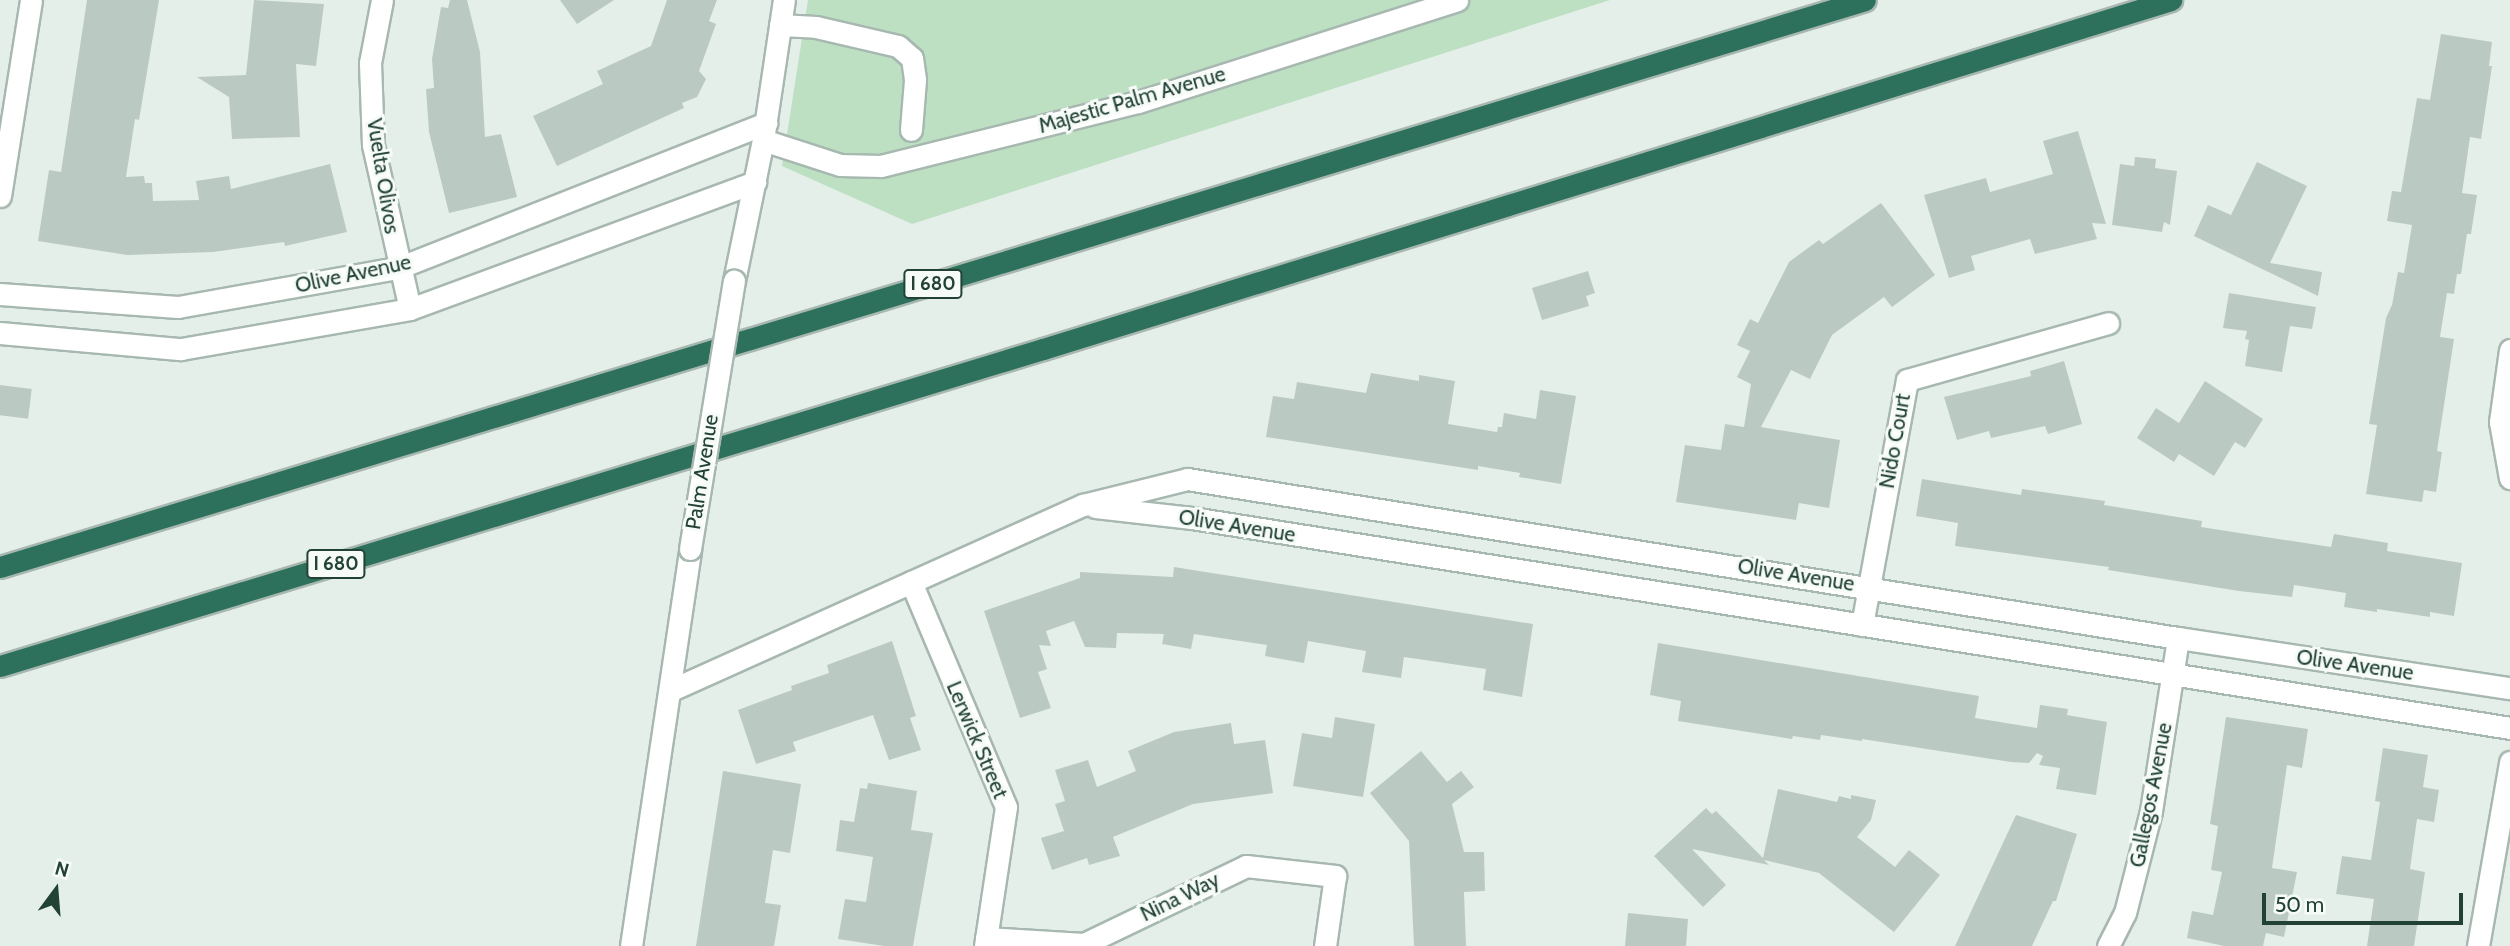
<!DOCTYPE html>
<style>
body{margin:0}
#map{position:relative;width:2510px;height:946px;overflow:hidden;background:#e5efe9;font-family:Cabin,sans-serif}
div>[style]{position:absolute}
.green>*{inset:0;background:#bde0c3}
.building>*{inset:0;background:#bacac2;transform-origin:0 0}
.roads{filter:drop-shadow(2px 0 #a7b8b0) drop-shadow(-2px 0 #a7b8b0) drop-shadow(0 2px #a7b8b0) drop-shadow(0 -2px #a7b8b0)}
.minor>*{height:21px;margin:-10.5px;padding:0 10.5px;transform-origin:10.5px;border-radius:10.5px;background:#fff}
.highway>*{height:21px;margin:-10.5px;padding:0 10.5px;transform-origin:10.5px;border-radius:10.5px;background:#2d705c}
.bridges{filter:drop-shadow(2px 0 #a7b8b0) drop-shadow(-2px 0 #a7b8b0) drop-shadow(0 2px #a7b8b0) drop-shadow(0 -2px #a7b8b0)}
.minor-bridge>*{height:21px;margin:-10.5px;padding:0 10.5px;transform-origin:10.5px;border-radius:10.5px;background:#fff}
span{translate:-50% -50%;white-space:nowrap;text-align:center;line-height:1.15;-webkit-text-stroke:6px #f6fbf8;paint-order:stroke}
.shield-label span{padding:2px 5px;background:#f6fbf8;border:2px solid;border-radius:5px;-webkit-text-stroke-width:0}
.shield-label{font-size:19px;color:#224236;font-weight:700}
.street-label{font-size:21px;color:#224236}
.north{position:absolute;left:21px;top:855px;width:70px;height:70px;-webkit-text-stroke:5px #f6fbf8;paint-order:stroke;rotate:16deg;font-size:19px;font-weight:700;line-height:28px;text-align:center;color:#224236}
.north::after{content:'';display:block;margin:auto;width:24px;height:32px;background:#224236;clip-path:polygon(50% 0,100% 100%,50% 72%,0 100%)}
.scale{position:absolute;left:2262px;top:893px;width:201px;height:32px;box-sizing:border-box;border:4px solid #224236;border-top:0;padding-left:9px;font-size:21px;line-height:24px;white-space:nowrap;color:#224236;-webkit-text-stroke:5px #f6fbf8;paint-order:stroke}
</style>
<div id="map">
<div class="green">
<i style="clip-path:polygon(808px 0,1610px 0,912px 224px,782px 166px)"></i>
</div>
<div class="building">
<i style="clip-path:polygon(87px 0,159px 0,139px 120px,135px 119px,126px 177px,144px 176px,145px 183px,152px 183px,153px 201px,199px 200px,196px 181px,229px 176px,231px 189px,330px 164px,347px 232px,285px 246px,284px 242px,213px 252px,127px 255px,38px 241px,49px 170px,61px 172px)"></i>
<i style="clip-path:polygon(254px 0,324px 4px,316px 66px,296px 64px,300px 137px,232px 139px,229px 97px,197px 77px,246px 75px)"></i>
<i style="clip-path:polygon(450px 0,467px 0,480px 52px,485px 137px,501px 134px,517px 197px,449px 213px,429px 132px,426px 89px,434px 88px,432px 59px,441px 7px,448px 8px)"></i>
<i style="clip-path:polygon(560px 0,614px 0,577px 24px)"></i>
<i style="clip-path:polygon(667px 0,717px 0,709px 21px,716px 24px,699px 71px,706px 79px,697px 97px,682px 103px,684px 108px,557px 166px,533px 116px,603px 84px,597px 71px,651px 46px)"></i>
<i style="clip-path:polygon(2441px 34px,2492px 42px,2489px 66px,2492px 66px,2481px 139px,2470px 137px,2462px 193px,2477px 195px,2471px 234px,2467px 234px,2461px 274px,2457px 274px,2454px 294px,2447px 293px,2440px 337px,2454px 339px,2437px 451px,2442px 452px,2436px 492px,2424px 490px,2422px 502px,2366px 494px,2377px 425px,2369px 424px,2386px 318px,2392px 305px,2398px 272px,2404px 273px,2412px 225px,2387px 221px,2392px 191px,2401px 192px,2417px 98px,2430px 100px)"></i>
<i style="clip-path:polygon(2078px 131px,2106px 224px,2092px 223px,2097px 239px,2035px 254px,2030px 239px,1971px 256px,1975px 270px,1949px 278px,1924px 195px,1986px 178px,1990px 192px,2053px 174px,2043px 141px)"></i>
<i style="clip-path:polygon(2135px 157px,2156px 159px,2155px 168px,2177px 171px,2170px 225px,2164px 222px,2162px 232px,2112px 225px,2120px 164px,2134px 166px)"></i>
<i style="clip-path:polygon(2257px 162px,2307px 186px,2270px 263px,2322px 272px,2318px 296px,2194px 236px,2208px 205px,2231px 215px)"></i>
<i style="clip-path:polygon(1881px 203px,1935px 275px,1892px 307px,1884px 297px,1832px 335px,1810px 379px,1791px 370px,1761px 427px,1840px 440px,1829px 508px,1799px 503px,1796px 520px,1676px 502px,1685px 445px,1721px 450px,1725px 424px,1744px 427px,1751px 384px,1737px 377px,1750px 351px,1737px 345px,1750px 319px,1758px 323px,1789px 262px,1819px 240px,1823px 244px)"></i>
<i style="clip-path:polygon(1588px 271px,1595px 293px,1586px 296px,1589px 306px,1542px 320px,1532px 288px)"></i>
<i style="clip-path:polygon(2229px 293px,2316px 307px,2312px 329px,2290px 326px,2282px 372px,2245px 366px,2249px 340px,2245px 339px,2247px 331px,2223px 328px)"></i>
<i style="clip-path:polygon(2064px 361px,2082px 424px,2048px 434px,2045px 426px,1991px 438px,1989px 431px,1957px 440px,1944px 397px,2031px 376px,2030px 371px)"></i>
<i style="clip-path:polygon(1371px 373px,1419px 381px,1419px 375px,1455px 381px,1448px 424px,1497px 432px,1498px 427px,1502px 427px,1504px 413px,1536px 419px,1540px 390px,1576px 396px,1561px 484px,1519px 477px,1520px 473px,1478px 466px,1478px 470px,1266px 437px,1273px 396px,1294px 399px,1297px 382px,1366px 393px)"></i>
<i style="clip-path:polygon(2205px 381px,2263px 419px,2245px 448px,2235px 442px,2214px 476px,2179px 454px,2174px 462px,2137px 438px,2156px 408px,2179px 423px)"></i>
<i style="left:0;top:385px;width:32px;height:30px;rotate:7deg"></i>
<i style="clip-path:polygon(1922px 479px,2021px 495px,2022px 489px,2105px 501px,2104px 505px,2202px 521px,2201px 527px,2331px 547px,2334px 534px,2388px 543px,2387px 551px,2462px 563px,2454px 616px,2430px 612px,2430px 617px,2377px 609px,2377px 612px,2344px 607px,2346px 593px,2294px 585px,2292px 597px,2239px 591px,2108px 570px,2109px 567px,1955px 546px,1958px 523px,1916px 516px)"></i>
<i style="clip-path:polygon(1174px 567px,1533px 624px,1522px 697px,1483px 690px,1486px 669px,1404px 657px,1401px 678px,1362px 672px,1366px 651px,1308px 641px,1304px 663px,1265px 656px,1267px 645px,1194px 634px,1191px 649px,1162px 644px,1164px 634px,1117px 633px,1116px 648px,1085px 647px,1074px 621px,1046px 631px,1051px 646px,1039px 645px,1047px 669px,1038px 672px,1051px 708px,1020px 718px,984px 611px,1080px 578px,1080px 572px,1173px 577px)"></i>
<i style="clip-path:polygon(892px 641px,916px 716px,910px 718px,921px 750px,889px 760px,873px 715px,793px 742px,796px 751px,756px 764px,738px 710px,792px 690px,791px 686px,829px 673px,827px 665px)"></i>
<i style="clip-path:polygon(1658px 643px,1979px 696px,1975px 718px,2037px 728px,2040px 705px,2068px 709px,2067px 715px,2107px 722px,2096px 795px,2056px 789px,2060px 768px,2039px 765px,2043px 756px,2037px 753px,2029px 763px,2011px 762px,1862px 739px,1862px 741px,1821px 735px,1820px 740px,1793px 736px,1792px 739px,1678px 721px,1681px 701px,1650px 695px)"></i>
<i style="clip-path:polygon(1335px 717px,1375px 724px,1363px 797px,1293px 786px,1302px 733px,1332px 738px)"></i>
<i style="clip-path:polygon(2226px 717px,2308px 729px,2302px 768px,2287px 765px,2272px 868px,2297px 872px,2284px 937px,2266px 933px,2263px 946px,2224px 946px,2187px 938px,2192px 911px,2213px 915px,2222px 872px,2211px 870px,2218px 826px,2210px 824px)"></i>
<i style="clip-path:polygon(1231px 723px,1234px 744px,1265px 740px,1273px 793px,1193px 804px,1113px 837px,1120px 856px,1089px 865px,1087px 858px,1052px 870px,1041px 838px,1064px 831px,1055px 804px,1065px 801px,1055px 770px,1088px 760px,1097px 787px,1136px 771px,1128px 751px,1174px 732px)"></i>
<i style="clip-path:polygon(2383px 748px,2428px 755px,2423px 787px,2439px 790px,2434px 822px,2417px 819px,2410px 869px,2425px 872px,2414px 946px,2367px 946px,2374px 899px,2336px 894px,2342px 856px,2371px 860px,2380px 802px,2375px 801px)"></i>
<i style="clip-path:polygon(1421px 751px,1447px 782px,1461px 771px,1474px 787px,1452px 804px,1464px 852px,1484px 852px,1485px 891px,1464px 892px,1466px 946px,1414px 946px,1409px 841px,1370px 793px)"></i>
<i style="clip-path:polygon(723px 771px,801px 784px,790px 853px,773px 850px,765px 903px,781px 905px,774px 946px,696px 946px)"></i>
<i style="clip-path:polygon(868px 783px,917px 791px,911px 830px,933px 833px,913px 946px,884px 946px,838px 939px,845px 899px,866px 902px,873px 857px,836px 851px,840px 820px,854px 822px,860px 788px,867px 789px)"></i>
<i style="clip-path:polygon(1778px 789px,1837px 802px,1839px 796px,1851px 799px,1851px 795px,1876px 800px,1871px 820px,1857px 837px,1895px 867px,1909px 850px,1940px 875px,1894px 932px,1819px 873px,1764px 860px,1769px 865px,1692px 849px,1726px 885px,1703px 907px,1654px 856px,1706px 808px,1712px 814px,1716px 811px,1763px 858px)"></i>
<i style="clip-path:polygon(2016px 815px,2077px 834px,2056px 901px,2053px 901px,2032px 946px,1955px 946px)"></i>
<i style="clip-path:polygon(1628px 913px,1688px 919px,1686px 946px,1625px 946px)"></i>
</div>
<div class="roads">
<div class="minor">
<i style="left:382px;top:0;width:64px;rotate:100.8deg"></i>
<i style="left:370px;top:63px;width:82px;rotate:87.9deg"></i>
<i style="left:373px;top:145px;width:168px;rotate:77.3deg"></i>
<i style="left:780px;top:25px;width:36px;rotate:3deg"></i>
<i style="left:816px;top:27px;width:84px;rotate:13deg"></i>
<i style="left:898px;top:46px;width:18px;rotate:41deg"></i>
<i style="left:912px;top:58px;width:22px;rotate:82deg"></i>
<i style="left:915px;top:80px;width:50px;rotate:94.6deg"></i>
<i style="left:763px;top:140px;width:81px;rotate:18deg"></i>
<i style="left:840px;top:165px;width:41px;rotate:1.4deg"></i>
<i style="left:881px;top:166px;width:265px;rotate:-14deg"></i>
<i style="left:1138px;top:102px;width:335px;rotate:-17.7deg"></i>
<i style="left:0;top:196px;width:198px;rotate:-81deg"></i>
<i style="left:734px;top:281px;width:144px;rotate:-78.4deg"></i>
<i style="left:763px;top:140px;width:142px;rotate:-81.5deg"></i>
<i style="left:0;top:294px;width:178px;rotate:4.2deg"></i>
<i style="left:178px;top:307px;width:223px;rotate:-10.1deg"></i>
<i style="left:398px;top:268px;width:396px;rotate:-21.5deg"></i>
<i style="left:0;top:333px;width:182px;rotate:5.1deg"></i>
<i style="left:181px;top:349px;width:232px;rotate:-9.9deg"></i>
<i style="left:410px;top:309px;width:368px;rotate:-20.2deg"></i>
<i style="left:2510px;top:350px;width:73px;rotate:97.9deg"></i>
<i style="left:2500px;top:422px;width:57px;rotate:79.9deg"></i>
<i style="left:1095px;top:507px;width:98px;rotate:6.5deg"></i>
<i style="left:1192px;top:518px;width:1335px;rotate:9.05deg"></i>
<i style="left:911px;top:582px;width:244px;rotate:67.1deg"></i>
<i style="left:1006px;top:807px;width:141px;rotate:98.6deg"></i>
<i style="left:1862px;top:625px;width:249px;rotate:-79.6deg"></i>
<i style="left:1907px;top:380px;width:209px;rotate:-15.8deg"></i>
<i style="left:671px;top:690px;width:452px;rotate:-24.2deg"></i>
<i style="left:1083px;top:505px;width:107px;rotate:-14deg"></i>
<i style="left:1187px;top:479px;width:1004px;rotate:9.12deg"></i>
<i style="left:2178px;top:638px;width:336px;rotate:8.6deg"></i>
<i style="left:986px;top:938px;width:98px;rotate:3.5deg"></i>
<i style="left:1084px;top:944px;width:180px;rotate:-25.7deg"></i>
<i style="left:1246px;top:866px;width:90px;rotate:6.4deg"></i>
<i style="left:1335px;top:876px;width:71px;rotate:98.1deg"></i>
<i style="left:631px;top:946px;width:401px;rotate:-81.5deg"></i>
<i style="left:2108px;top:946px;width:37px;rotate:-63deg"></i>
<i style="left:2125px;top:913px;width:105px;rotate:-75.7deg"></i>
<i style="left:2151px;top:811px;width:175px;rotate:-81.1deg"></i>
<i style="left:2478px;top:946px;width:187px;rotate:-80.1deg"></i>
</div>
<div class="highway">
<i style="left:0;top:567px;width:1949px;rotate:-16.91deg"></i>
<i style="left:0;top:666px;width:1090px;rotate:-16.91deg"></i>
<i style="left:1043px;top:349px;width:1181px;rotate:-17.19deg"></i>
</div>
</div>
<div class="bridges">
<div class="minor-bridge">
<i style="left:690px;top:549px;width:272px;rotate:-80.7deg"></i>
</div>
</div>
<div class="shield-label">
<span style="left:933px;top:284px">I 680</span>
<span style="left:336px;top:564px">I 680</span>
</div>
<div class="street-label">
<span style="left:1132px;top:100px;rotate:-16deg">Majestic Palm Avenue</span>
<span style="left:383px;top:176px;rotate:81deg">Vuelta Olivos</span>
<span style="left:353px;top:274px;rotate:-12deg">Olive Avenue</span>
<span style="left:1895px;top:441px;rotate:-80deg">Nido Court</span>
<span style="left:702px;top:472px;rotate:-81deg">Palm Avenue</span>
<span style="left:1237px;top:526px;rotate:9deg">Olive Avenue</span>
<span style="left:1796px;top:575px;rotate:9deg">Olive Avenue</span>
<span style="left:2355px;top:665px;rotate:8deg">Olive Avenue</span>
<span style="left:977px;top:740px;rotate:67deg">Lerwick Street</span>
<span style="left:2151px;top:795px;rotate:-79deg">Gallegos Avenue</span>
<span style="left:1180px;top:897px;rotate:-26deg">Nina Way</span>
</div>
<div class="north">N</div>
<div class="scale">50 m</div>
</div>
